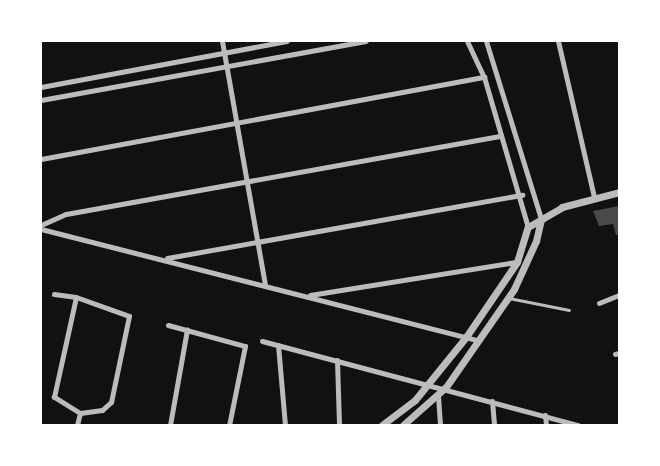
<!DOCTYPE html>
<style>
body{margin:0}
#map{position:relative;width:660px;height:466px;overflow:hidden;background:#111;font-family:"Archivo Narrow",sans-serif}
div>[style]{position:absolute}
.building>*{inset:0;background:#4a4a4a}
.service>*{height:2.5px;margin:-1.25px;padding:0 1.25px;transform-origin:1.25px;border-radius:1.25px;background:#bcbcbc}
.minor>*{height:5px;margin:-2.5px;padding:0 2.5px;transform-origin:2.5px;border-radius:2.5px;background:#bcbcbc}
.tertiary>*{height:7px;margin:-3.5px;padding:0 3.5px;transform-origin:3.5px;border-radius:3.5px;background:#bcbcbc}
span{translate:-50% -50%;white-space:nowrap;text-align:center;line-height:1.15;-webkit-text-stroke:5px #fff;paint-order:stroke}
.frame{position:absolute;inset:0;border:42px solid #fff;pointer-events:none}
</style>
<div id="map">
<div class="building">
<i style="clip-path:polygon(619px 206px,619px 235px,616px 235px,613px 224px,599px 226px,593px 211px)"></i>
</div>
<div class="service">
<i style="left:509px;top:298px;width:61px;rotate:11.3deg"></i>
</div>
<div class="minor">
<i style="left:222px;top:41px;width:248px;rotate:80deg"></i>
<i style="left:467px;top:41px;width:40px;rotate:65deg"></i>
<i style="left:484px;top:77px;width:156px;rotate:73.7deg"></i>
<i style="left:486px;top:41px;width:186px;rotate:72.8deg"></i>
<i style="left:558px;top:41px;width:160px;rotate:77deg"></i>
<i style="left:41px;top:87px;width:250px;rotate:-10.6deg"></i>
<i style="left:41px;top:100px;width:330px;rotate:-10.3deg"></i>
<i style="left:41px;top:159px;width:451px;rotate:-10.5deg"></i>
<i style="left:41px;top:225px;width:27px;rotate:-24deg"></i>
<i style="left:66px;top:214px;width:442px;rotate:-10.2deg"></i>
<i style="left:41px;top:229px;width:452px;rotate:14.3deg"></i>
<i style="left:167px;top:258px;width:361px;rotate:-10.1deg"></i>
<i style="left:54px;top:294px;width:22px;rotate:8deg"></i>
<i style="left:76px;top:297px;width:56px;rotate:19.7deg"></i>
<i style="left:129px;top:316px;width:88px;rotate:101.8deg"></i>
<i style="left:111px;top:402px;width:12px;rotate:138deg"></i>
<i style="left:102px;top:410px;width:22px;rotate:172deg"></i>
<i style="left:80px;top:413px;width:31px;rotate:-148deg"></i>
<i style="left:54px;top:397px;width:102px;rotate:-77.6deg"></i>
<i style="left:310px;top:295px;width:210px;rotate:-9.1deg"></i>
<i style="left:599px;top:303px;width:22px;rotate:-22deg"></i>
<i style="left:168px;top:325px;width:80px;rotate:15.3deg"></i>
<i style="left:245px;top:346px;width:81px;rotate:101.4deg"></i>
<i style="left:262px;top:341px;width:327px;rotate:14.9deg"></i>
<i style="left:278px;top:345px;width:80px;rotate:85deg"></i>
<i style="left:615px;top:354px;width:4px;rotate:-14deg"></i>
<i style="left:337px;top:360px;width:65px;rotate:88.2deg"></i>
<i style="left:438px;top:396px;width:29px;rotate:86deg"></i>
<i style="left:492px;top:401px;width:24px;rotate:85deg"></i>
<i style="left:545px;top:415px;width:10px;rotate:84deg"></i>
<i style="left:77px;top:425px;width:12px;rotate:-76deg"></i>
<i style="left:170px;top:425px;width:97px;rotate:-79.9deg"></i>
</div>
<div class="tertiary">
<i style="left:382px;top:425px;width:41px;rotate:-37.1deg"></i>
<i style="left:415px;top:400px;width:81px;rotate:-51deg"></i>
<i style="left:466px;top:337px;width:91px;rotate:-55.8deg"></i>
<i style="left:517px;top:262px;width:37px;rotate:-73deg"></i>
<i style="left:528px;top:227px;width:39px;rotate:-30deg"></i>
<i style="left:562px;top:207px;width:59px;rotate:-14.7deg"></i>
<i style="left:403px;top:425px;width:57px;rotate:-41.5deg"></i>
<i style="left:446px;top:387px;width:119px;rotate:-55.2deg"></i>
<i style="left:514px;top:289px;width:53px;rotate:-65.4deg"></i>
<i style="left:536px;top:241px;width:23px;rotate:-77deg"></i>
</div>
<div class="frame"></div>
</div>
